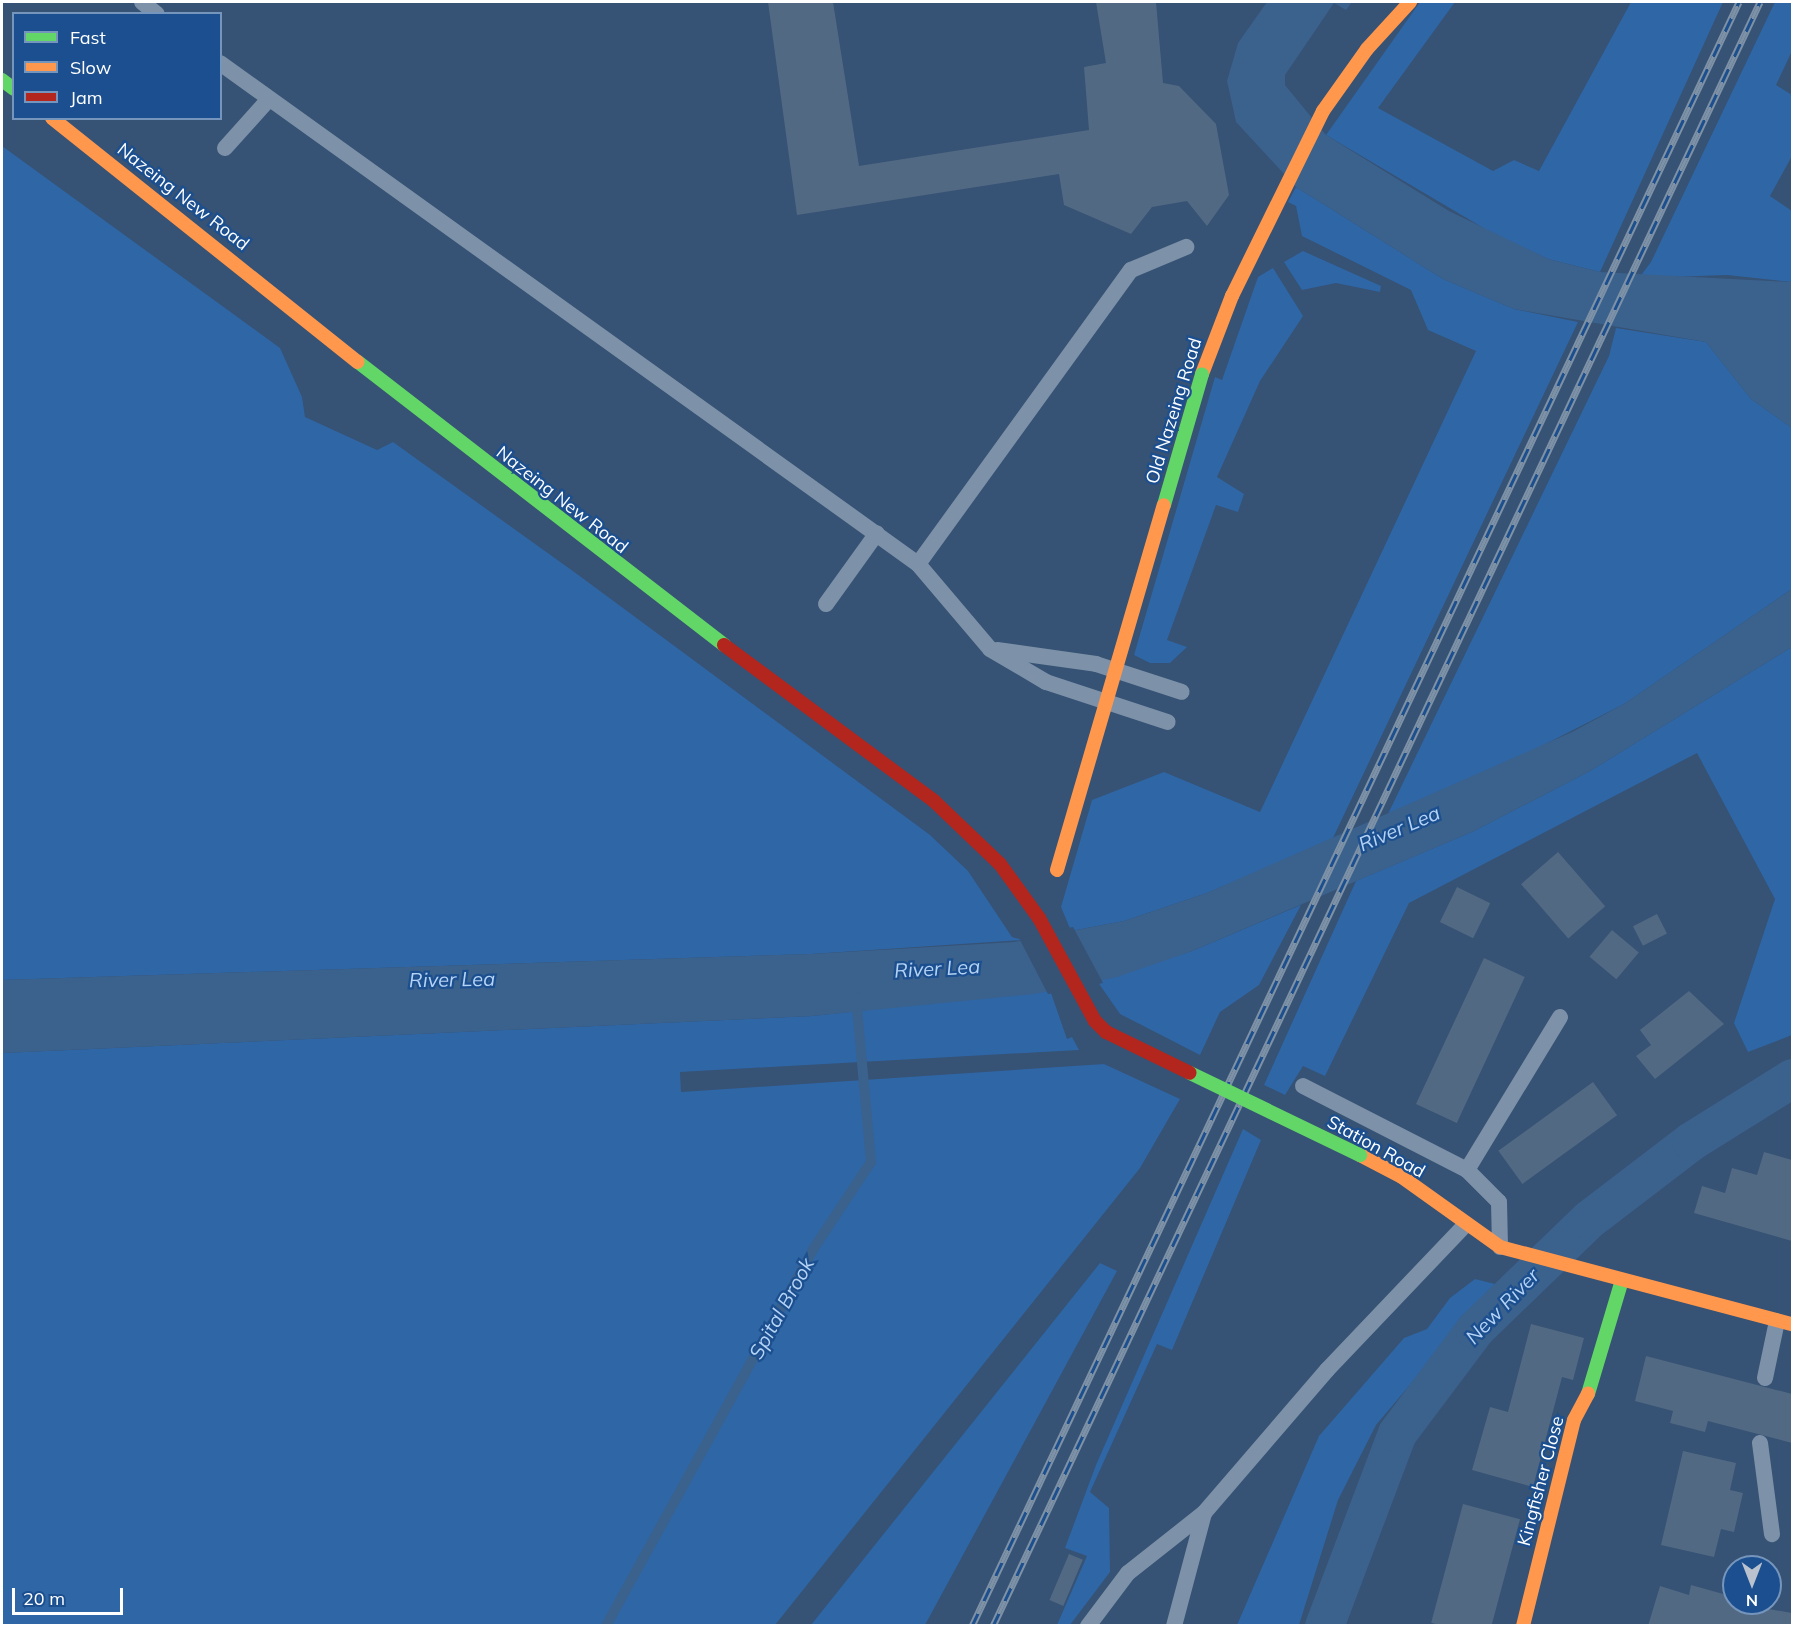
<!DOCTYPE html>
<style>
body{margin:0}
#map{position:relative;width:1794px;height:1627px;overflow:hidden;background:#365274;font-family:Mulish,sans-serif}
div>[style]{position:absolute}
.green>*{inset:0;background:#2f66a5}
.water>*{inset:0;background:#3b618d}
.pier>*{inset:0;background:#365274}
.stream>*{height:10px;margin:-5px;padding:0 5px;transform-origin:5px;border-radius:5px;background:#3b618d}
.canal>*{height:39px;margin:-19.5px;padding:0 19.5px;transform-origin:19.5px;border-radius:19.5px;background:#3b618d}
.building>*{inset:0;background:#526984;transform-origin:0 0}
.lane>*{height:16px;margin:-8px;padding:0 8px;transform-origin:8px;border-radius:8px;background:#7d92a8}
.fast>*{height:14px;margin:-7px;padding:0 7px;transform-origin:7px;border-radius:7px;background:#63d668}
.slow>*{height:14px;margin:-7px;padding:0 7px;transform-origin:7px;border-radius:7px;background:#ff974d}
.jam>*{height:14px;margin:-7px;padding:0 7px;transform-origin:7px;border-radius:7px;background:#b3261e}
.rail>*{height:7px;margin-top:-3.5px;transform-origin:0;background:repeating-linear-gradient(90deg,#1b4f8f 0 14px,#7e92a7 0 28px);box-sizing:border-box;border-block:2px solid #7e92a7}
.fast-bridge>*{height:14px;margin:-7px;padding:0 7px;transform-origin:7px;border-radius:7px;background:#63d668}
.slow-bridge>*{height:14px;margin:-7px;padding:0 7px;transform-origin:7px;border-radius:7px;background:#ff974d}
.jam-bridge>*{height:14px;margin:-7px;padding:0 7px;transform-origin:7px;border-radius:7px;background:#b3261e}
span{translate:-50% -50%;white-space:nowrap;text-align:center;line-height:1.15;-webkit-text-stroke:4.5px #1b4f8f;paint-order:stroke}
.street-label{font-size:18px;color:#fff}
.water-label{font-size:20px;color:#b5d3f5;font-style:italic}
.frame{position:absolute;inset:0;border:3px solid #fff;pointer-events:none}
.legend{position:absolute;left:12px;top:12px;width:210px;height:108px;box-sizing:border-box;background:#1b4f8f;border:2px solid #7695bc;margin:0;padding:8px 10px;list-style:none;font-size:18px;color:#fff}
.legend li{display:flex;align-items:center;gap:12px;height:30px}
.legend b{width:30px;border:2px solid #7695bc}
.north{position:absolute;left:1722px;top:1555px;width:60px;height:60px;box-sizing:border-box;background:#1b4f8f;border:2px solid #7695bc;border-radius:50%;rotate:180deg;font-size:16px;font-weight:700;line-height:24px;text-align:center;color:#fff}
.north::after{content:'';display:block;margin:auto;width:21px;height:27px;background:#b9c2ce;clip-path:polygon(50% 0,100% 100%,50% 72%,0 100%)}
.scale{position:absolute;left:12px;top:1588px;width:111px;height:27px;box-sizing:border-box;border:3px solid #fff;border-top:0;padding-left:8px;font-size:18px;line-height:21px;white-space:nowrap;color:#fff;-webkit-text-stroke:4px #1b4f8f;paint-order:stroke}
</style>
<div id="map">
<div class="green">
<i style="clip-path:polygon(1420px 2px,1455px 2px,1378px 108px,1493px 171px,1514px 160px,1539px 171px,1631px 2px,1723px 2px,1600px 272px,1548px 259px,1492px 233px,1326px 135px)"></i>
<i style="clip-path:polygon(1775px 2px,1792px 2px,1792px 51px,1776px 85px,1792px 95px,1792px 156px,1770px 196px,1792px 211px,1792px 282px,1727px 275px,1639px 278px,1651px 262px)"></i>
<i style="clip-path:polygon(2px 146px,280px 348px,302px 397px,305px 417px,377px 450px,393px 442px,577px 574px,930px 835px,968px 871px,1012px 937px,1023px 940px,811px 954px,2px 980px)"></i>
<i style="clip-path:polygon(1296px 187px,1443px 279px,1514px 309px,1578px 322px,1332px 840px,1207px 893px,1124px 921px,1071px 931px,1061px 907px,1092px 800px,1164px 772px,1260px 812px,1476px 351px,1428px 330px,1411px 290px,1302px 236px,1296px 206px,1288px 202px)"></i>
<i style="clip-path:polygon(1303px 251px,1381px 286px,1380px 292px,1336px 283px,1302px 290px,1284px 262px)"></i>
<i style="clip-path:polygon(1273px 268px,1303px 316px,1260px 381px,1217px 477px,1244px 494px,1238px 512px,1216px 505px,1167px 640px,1187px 647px,1170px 663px,1150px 663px,1134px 655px,1215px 377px,1222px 380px,1258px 277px)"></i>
<i style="clip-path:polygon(1616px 328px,1706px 342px,1751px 399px,1792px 428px,1792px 589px,1624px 704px,1481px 777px,1387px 816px,1609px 356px)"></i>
<i style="clip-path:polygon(1792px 647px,1792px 1035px,1748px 1052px,1734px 1023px,1775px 899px,1697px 753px,1409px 903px,1325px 1076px,1303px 1066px,1285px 1095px,1264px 1085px,1356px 881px,1474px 831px,1590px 771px)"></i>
<i style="clip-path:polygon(1301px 905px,1259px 985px,1220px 1012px,1200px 1055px,1120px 1014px,1097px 981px,1192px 951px)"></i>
<i style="clip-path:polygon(1050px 990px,1067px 1039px,1072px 1037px,1079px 1050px,680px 1072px,681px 1092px,1104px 1064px,1180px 1099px,1140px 1168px,775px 1625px,2px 1626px,2px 1053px,812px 1016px)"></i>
<i style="clip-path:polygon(1243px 1129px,1261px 1140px,1172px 1350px,1157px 1344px,1090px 1492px,1109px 1508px,1110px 1572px,1070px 1625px,1057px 1625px,1087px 1556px,1065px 1548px,1096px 1465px)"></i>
<i style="clip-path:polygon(1100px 1263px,1117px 1271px,925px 1625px,811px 1625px)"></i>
<i style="clip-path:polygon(1475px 1279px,1495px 1284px,1376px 1425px,1338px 1500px,1299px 1625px,1237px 1625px,1319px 1436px,1404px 1338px,1427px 1329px,1450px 1298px)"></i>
</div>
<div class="water">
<i style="clip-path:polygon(1267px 2px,1352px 2px,1346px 10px,1334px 3px,1285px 75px,1285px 85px,1326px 135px,1449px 211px,1548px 259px,1600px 272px,1792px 282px,1792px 428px,1751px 399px,1706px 342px,1514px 309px,1443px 279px,1296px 187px,1236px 122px,1227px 81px,1238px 43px)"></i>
<i style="clip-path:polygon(1792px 589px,1792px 647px,1590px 771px,1474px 831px,1192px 951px,1117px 977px,1034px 994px,812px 1016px,2px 1053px,2px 980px,811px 954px,1014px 942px,1124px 921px,1207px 893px,1572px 732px,1624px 704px)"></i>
</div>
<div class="pier">
<i style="clip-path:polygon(1073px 927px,1103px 983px,1048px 994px,1019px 938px)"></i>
</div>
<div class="stream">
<i style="left:606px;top:1626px;width:431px;rotate:-61.2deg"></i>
<i style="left:814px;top:1248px;width:103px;rotate:-56.5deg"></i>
<i style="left:871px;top:1162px;width:165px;rotate:-95.2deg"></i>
</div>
<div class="canal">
<i style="left:1324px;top:1626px;width:206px;rotate:-69.3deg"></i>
<i style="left:1397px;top:1433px;width:130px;rotate:-53.1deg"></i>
<i style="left:1475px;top:1329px;width:158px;rotate:-44deg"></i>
<i style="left:1589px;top:1219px;width:128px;rotate:-37.4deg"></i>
<i style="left:1691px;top:1141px;width:119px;rotate:-32deg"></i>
</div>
<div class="building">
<i style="clip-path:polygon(768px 2px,833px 2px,859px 166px,1089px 130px,1084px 67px,1106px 63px,1096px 2px,1156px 2px,1163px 83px,1179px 86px,1216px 124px,1229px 195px,1207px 226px,1187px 201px,1152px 207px,1131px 234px,1064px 205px,1059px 174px,797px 215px)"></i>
<i style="left:1558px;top:852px;width:72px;height:49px;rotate:49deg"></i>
<i style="left:1457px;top:887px;width:37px;height:39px;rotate:26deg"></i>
<i style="left:1657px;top:914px;width:22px;height:27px;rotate:63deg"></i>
<i style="left:1612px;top:930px;width:35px;height:35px;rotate:40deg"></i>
<i style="left:1484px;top:958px;width:45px;height:161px;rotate:25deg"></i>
<i style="clip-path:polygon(1689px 991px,1724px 1024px,1655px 1079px,1636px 1056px,1651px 1045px,1640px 1030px)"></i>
<i style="left:1593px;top:1082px;width:41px;height:117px;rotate:54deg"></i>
<i style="clip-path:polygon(1764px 1152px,1792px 1160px,1792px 1241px,1694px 1213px,1702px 1186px,1725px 1193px,1732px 1168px,1757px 1175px)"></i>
<i style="clip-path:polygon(1531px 1324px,1584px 1338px,1573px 1380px,1562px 1377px,1533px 1487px,1472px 1470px,1490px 1407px,1508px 1412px)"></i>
<i style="clip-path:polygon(1646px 1356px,1792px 1394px,1792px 1443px,1708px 1421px,1705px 1432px,1670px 1423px,1673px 1411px,1635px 1401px)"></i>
<i style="clip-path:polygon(1683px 1451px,1736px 1463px,1730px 1490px,1743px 1493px,1734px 1532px,1721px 1529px,1714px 1557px,1661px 1545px)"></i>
<i style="left:1463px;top:1504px;width:59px;height:123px;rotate:15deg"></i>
<i style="left:1069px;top:1554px;width:15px;height:50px;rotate:23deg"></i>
<i style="clip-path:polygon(1691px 1585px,1734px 1597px,1734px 1603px,1792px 1613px,1792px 1626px,1648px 1626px,1660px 1586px,1689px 1595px)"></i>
</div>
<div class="lane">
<i style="left:142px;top:2px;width:19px;rotate:39deg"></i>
<i style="left:220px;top:63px;width:859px;rotate:35.67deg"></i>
<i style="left:918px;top:564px;width:111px;rotate:49.7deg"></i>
<i style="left:990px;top:649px;width:65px;rotate:30.5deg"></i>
<i style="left:1046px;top:682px;width:128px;rotate:18.2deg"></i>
<i style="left:225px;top:148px;width:64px;rotate:-48.1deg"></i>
<i style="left:918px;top:564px;width:363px;rotate:-54.1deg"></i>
<i style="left:1131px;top:270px;width:60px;rotate:-22.7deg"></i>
<i style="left:826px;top:604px;width:87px;rotate:-54.3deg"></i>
<i style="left:997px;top:650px;width:100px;rotate:8deg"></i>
<i style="left:1096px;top:664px;width:90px;rotate:18deg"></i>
<i style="left:1303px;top:1086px;width:184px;rotate:27.1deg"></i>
<i style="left:1467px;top:1170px;width:45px;rotate:45deg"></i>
<i style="left:1499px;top:1202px;width:45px;rotate:88.7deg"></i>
<i style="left:1467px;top:1170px;width:179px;rotate:-58.7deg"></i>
<i style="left:1765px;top:1378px;width:58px;rotate:-78.1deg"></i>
<i style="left:1760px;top:1443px;width:92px;rotate:82.5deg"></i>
<i style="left:1088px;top:1626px;width:66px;rotate:-53deg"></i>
<i style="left:1128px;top:1573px;width:97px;rotate:-38.3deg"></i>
<i style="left:1204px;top:1513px;width:189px;rotate:-49.3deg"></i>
<i style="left:1327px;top:1370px;width:200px;rotate:-46.4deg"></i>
<i style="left:1174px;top:1626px;width:117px;rotate:-75.1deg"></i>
</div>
<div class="fast">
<i style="left:2px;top:80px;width:15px;rotate:37deg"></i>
<i style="left:358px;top:362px;width:463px;rotate:37.7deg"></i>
<i style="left:1588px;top:1394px;width:119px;rotate:-73.4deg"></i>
</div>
<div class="slow">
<i style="left:52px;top:118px;width:391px;rotate:38.6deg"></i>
<i style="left:1202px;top:374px;width:84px;rotate:-69deg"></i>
<i style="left:1232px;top:296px;width:206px;rotate:-63.8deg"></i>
<i style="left:1323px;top:111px;width:76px;rotate:-54.6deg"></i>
<i style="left:1367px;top:49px;width:64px;rotate:-47.5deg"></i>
<i style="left:1360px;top:1155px;width:47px;rotate:27.6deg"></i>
<i style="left:1402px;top:1177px;width:120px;rotate:35.5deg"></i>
<i style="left:1500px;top:1247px;width:302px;rotate:14.8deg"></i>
<i style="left:1523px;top:1626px;width:212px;rotate:-76.1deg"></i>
<i style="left:1574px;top:1420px;width:30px;rotate:-62deg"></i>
</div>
<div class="jam">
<i style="left:724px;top:645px;width:262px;rotate:36.6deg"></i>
<i style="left:934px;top:801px;width:91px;rotate:43.7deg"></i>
<i style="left:1000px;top:864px;width:67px;rotate:54.2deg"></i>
</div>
<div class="rail">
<i style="left:972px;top:1626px;width:1796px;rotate:-64.72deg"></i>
<i style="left:993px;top:1626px;width:1796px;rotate:-64.72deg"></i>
</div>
<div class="fast-bridge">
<i style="left:1164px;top:505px;width:136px;rotate:-73.8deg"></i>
<i style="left:1190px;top:1073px;width:189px;rotate:25.8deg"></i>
</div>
<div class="slow-bridge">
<i style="left:1057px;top:870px;width:380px;rotate:-73.7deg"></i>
</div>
<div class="jam-bridge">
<i style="left:1039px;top:918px;width:117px;rotate:61.5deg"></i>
<i style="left:1095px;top:1021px;width:16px;rotate:45deg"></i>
<i style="left:1106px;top:1032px;width:93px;rotate:26deg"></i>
</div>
<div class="street-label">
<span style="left:183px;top:197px;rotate:38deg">Nazeing New Road</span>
<span style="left:1174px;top:411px;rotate:-73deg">Old Nazeing Road</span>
<span style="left:562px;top:500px;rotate:38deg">Nazeing New Road</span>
<span style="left:1376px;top:1147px;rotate:29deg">Station Road</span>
<span style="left:1541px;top:1481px;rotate:-75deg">Kingfisher Close</span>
</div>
<div class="water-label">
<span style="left:1399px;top:828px;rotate:-23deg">River Lea</span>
<span style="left:937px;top:968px;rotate:-3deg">River Lea</span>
<span style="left:452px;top:979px;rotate:-1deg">River Lea</span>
<span style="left:1502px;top:1306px;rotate:-46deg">New River</span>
<span style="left:781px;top:1308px;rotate:-61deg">Spital Brook</span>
</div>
<div class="frame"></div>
<ul class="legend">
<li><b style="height:8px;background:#63d668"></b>Fast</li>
<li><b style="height:8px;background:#ff974d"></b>Slow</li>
<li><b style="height:8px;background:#b3261e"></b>Jam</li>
</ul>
<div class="north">N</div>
<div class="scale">20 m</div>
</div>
